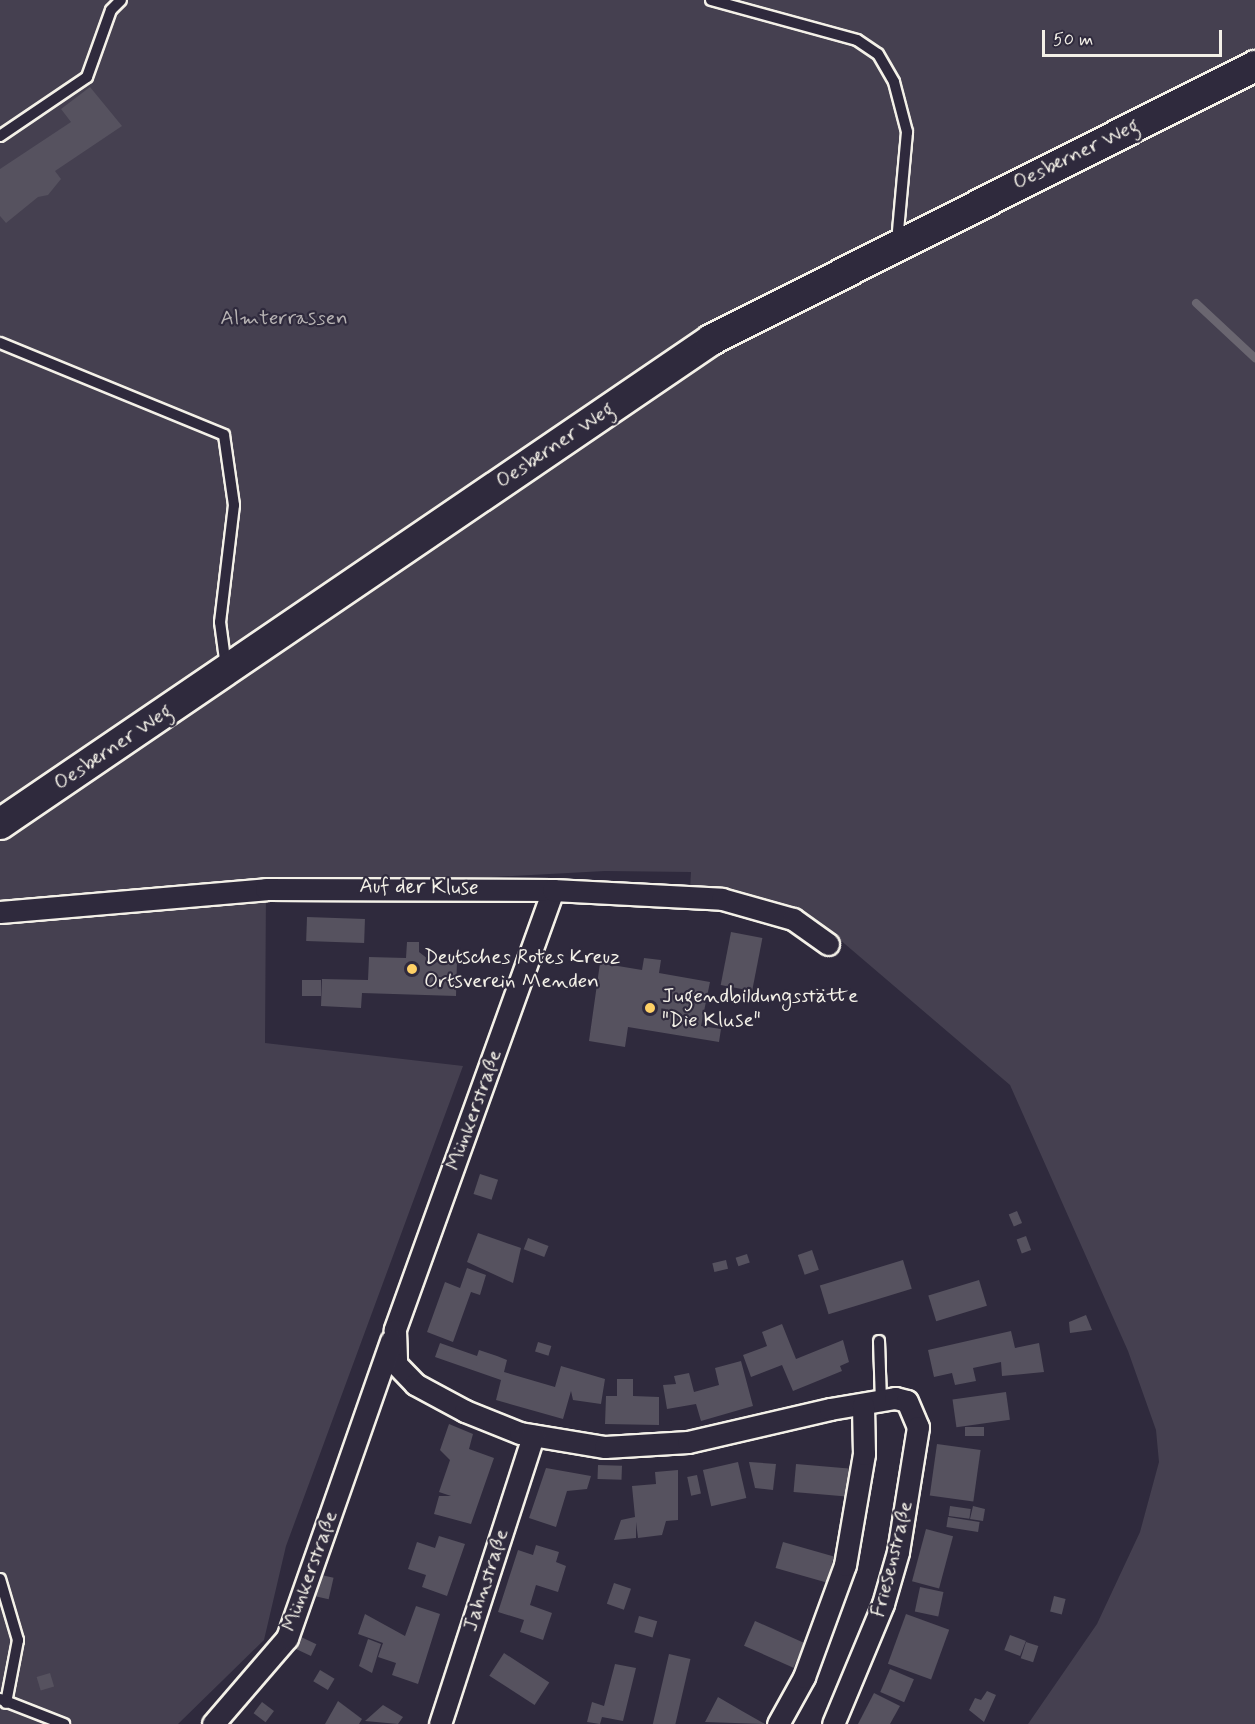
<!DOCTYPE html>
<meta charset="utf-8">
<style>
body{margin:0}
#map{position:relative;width:1255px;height:1724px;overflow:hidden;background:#2f2a3d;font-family:Mynerve,sans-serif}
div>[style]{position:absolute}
.green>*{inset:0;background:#454050}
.stream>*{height:8px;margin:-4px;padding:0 4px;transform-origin:4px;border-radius:4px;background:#6a6670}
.building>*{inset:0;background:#56525f;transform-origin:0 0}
.roads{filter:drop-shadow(2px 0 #f4f1e8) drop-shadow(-2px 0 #f4f1e8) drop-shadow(0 2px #f4f1e8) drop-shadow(0 -2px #f4f1e8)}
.lane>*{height:10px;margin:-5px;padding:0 5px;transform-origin:5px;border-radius:5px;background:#2f2a3d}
.street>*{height:21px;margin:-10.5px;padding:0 10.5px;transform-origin:10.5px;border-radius:10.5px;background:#2f2a3d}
.secondary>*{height:30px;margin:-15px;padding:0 15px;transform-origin:15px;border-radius:15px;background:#2f2a3d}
.dots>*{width:16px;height:16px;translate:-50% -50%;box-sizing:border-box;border:3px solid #2f2a3d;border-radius:50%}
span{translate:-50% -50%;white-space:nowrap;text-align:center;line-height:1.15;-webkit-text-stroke:4.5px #2f2a3d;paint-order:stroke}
.street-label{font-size:21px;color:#f4f1e8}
.park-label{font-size:21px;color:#b7b3b3}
.poi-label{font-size:21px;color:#f4f1e8}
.left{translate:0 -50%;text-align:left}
.scale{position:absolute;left:1042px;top:30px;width:180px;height:27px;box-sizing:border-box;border:3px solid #f4f1e8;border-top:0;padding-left:8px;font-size:18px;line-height:21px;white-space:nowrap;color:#f4f1e8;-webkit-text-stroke:4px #2f2a3d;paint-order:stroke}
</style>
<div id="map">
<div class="green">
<i style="clip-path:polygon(0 0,1255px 0,1255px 1724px,1028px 1724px,1097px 1624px,1140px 1532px,1159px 1462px,1156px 1430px,1128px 1351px,1010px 1085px,818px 921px,767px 900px,690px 889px,691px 872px,605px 871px,266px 889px,265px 1043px,463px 1066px,286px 1546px,264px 1640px,178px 1724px,0 1724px)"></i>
</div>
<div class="stream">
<i style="left:1196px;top:303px;width:81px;rotate:43deg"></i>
</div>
<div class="building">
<i style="clip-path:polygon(90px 87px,122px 126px,55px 171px,61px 179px,48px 195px,38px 197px,6px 223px,0 216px,0 169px,71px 122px,61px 109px)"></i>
<i style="left:307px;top:917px;width:58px;height:24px;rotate:2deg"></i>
<i style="left:731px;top:932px;width:32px;height:54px;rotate:11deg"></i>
<i style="clip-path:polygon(407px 942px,419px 942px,419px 952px,428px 959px,457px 960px,456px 996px,362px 993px,361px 1008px,321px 1006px,322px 979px,368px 980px,369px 957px,406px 958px)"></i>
<i style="clip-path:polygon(644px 958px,661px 960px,659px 973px,710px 982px,701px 1026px,721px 1029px,719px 1042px,628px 1027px,625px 1047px,589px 1041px,600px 963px,642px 970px)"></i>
<i style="left:302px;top:980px;width:19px;height:16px"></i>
<i style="left:480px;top:1174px;width:19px;height:21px;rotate:18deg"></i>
<i style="left:1017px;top:1211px;width:13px;height:9px;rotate:67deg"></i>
<i style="clip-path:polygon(478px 1233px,521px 1248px,513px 1283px,467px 1262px)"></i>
<i style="left:1026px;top:1236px;width:15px;height:10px;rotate:70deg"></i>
<i style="left:528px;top:1238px;width:22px;height:12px;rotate:21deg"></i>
<i style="left:812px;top:1250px;width:21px;height:15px;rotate:71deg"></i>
<i style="left:747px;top:1254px;width:9px;height:12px;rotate:72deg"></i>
<i style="left:726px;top:1260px;width:9px;height:14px;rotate:77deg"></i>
<i style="left:903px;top:1260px;width:30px;height:87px;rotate:73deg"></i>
<i style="clip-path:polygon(467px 1268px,486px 1275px,480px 1295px,471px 1292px,453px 1342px,427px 1332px,445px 1282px,460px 1288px)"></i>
<i style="left:979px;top:1280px;width:27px;height:53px;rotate:73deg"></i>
<i style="clip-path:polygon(1086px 1315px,1092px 1330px,1070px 1333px,1069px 1322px)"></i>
<i style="clip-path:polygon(782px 1324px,796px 1359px,843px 1340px,849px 1362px,840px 1366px,842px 1371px,793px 1391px,782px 1365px,751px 1377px,743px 1355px,767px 1346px,762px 1332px)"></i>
<i style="clip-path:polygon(1011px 1331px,1015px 1348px,1039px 1343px,1044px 1372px,1002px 1376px,1001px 1362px,973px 1368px,976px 1381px,955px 1385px,952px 1373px,934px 1377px,928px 1350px)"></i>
<i style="left:538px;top:1342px;width:14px;height:10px;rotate:17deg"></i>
<i style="clip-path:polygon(440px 1343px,477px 1356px,479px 1350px,497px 1356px,507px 1360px,504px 1372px,555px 1387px,561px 1366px,605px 1379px,601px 1404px,573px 1400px,571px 1391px,563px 1419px,496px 1400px,501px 1380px,435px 1357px)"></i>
<i style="clip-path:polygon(741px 1361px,753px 1406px,701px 1421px,696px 1404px,667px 1409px,663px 1385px,676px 1384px,674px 1376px,689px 1373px,694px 1392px,719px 1385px,715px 1368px)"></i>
<i style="clip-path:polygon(617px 1379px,633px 1379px,633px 1396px,659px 1397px,659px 1425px,605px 1424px,606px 1396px,617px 1396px)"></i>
<i style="left:1006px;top:1392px;width:28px;height:54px;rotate:82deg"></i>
<i style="clip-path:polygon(449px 1424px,473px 1434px,469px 1449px,494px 1458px,471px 1524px,434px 1514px,439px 1496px,451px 1496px,439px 1492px,450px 1460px,440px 1450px)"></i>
<i style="left:965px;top:1427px;width:19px;height:9px"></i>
<i style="left:937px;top:1444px;width:44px;height:52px;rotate:8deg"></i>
<i style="left:738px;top:1462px;width:37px;height:36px;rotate:77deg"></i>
<i style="clip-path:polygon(749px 1462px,776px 1464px,773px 1490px,755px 1488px)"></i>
<i style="left:796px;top:1464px;width:53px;height:28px;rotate:5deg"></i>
<i style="left:598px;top:1465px;width:24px;height:14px;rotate:2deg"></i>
<i style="clip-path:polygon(546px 1468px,591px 1476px,587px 1489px,567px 1491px,556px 1527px,529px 1518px)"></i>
<i style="clip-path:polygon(678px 1470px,678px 1520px,666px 1521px,662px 1535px,638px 1538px,636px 1522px,636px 1538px,614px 1540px,621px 1520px,635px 1517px,632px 1486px,656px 1484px,655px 1472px)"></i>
<i style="left:697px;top:1475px;width:19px;height:10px;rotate:78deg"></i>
<i style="left:950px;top:1506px;width:21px;height:10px;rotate:8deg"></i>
<i style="clip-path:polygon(973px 1506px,985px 1509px,983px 1521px,970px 1519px)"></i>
<i style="left:948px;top:1517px;width:32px;height:10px;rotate:9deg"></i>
<i style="left:926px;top:1529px;width:28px;height:54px;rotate:15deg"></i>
<i style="clip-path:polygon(439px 1536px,465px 1544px,447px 1596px,422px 1587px,426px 1575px,408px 1569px,417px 1542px,435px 1548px)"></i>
<i style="left:783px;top:1542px;width:53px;height:27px;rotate:16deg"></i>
<i style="clip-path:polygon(536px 1545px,559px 1552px,556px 1562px,566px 1566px,558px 1592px,536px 1585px,530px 1605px,552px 1613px,543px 1640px,520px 1632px,524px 1620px,498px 1612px,518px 1550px,533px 1555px)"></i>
<i style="left:317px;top:1574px;width:17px;height:22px;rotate:13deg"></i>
<i style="left:614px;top:1583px;width:18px;height:22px;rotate:19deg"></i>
<i style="left:920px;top:1587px;width:24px;height:25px;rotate:12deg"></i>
<i style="left:1054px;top:1596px;width:12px;height:16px;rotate:14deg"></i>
<i style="clip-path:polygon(416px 1606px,440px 1614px,418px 1684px,392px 1675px,396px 1663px,378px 1657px,383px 1643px,358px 1634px,365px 1614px,405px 1636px)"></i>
<i style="left:906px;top:1614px;width:46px;height:53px;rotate:20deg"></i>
<i style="left:639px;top:1616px;width:19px;height:17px;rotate:16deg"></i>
<i style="left:755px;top:1621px;width:54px;height:27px;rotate:24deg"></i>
<i style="left:1010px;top:1635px;width:17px;height:16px;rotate:21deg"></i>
<i style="left:301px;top:1637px;width:17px;height:13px;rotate:25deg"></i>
<i style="clip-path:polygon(368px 1639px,381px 1644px,372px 1673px,359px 1666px)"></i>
<i style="left:1026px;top:1642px;width:13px;height:17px;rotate:18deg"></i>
<i style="left:504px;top:1653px;width:54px;height:27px;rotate:33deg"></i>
<i style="left:669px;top:1654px;width:22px;height:72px;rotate:13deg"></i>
<i style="clip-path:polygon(615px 1664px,636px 1668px,623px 1721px,602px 1717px,600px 1724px,587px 1722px,592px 1702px,604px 1706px)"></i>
<i style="left:890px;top:1669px;width:26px;height:25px;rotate:23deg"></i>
<i style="left:320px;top:1670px;width:17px;height:13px;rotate:31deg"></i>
<i style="left:50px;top:1673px;width:14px;height:14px;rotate:73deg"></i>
<i style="clip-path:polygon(987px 1691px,996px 1695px,984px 1722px,969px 1710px,975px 1698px,981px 1700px)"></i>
<i style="clip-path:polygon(874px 1693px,900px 1706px,890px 1724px,858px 1724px)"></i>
<i style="clip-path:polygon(718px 1697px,742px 1711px,765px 1724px,705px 1722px)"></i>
<i style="clip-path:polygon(338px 1701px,362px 1719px,359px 1724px,325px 1724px)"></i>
<i style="left:262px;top:1702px;width:15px;height:14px;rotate:37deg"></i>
<i style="clip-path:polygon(383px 1705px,403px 1717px,398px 1724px,365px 1721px)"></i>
</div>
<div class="roads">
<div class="lane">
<i style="left:711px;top:0;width:151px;rotate:15.3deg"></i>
<i style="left:857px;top:40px;width:25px;rotate:34deg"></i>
<i style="left:878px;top:54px;width:32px;rotate:60deg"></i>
<i style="left:894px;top:82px;width:52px;rotate:75.4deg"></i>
<i style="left:907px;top:132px;width:109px;rotate:95.2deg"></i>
<i style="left:0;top:136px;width:105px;rotate:-34.1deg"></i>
<i style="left:87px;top:77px;width:71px;rotate:-70.3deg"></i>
<i style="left:111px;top:10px;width:14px;rotate:-45deg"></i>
<i style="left:0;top:343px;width:242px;rotate:22.3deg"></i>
<i style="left:224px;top:435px;width:71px;rotate:81.9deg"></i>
<i style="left:234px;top:505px;width:118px;rotate:96.8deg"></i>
<i style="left:220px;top:622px;width:45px;rotate:82.4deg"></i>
<i style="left:879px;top:1341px;width:60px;rotate:88.1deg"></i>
<i style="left:0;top:1579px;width:64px;rotate:73.6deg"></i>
<i style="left:18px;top:1640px;width:64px;rotate:100.8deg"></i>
<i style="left:0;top:1699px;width:69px;rotate:21.3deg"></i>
</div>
<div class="street">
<i style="left:553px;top:890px;width:468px;rotate:109.8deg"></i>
<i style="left:395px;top:1330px;width:34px;rotate:88deg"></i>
<i style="left:396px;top:1364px;width:28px;rotate:46deg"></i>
<i style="left:415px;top:1384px;width:57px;rotate:28.4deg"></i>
<i style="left:465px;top:1411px;width:59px;rotate:21.8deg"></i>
<i style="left:520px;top:1433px;width:86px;rotate:9.4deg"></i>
<i style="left:605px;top:1447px;width:83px;rotate:-3.4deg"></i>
<i style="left:688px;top:1442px;width:146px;rotate:-13.1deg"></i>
<i style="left:830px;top:1409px;width:66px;rotate:-9.6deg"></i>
<i style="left:895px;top:1398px;width:12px;rotate:14deg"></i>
<i style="left:907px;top:1401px;width:28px;rotate:67deg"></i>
<i style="left:918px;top:1427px;width:127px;rotate:99.1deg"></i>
<i style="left:898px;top:1552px;width:54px;rotate:106.1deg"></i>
<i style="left:883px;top:1604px;width:130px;rotate:112.6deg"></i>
<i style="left:0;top:912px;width:267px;rotate:-4.9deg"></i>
<i style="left:266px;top:889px;width:287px;rotate:0.2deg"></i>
<i style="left:553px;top:890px;width:169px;rotate:3deg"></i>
<i style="left:722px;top:899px;width:74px;rotate:15.7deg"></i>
<i style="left:793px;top:919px;width:43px;rotate:35.5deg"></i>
<i style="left:213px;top:1724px;width:113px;rotate:-49.3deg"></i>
<i style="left:287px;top:1638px;width:315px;rotate:-70.7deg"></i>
<i style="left:440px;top:1724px;width:303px;rotate:-72.1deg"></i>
<i style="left:778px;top:1724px;width:54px;rotate:-61deg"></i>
<i style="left:804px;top:1677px;width:119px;rotate:-69.9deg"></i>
<i style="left:845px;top:1565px;width:113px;rotate:-80.3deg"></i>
<i style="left:864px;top:1454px;width:49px;rotate:-91.2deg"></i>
</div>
<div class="secondary">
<i style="left:0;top:824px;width:860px;rotate:-34.24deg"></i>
<i style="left:711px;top:340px;width:609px;rotate:-26.73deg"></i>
</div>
</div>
<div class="dots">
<i style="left:412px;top:969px;background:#ffd166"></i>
<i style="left:650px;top:1008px;background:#ffd166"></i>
</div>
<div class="street-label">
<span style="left:1076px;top:154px;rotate:-26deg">Oesberner Weg</span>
<span style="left:555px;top:445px;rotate:-34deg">Oesberner Weg</span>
<span style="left:113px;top:747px;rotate:-34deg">Oesberner Weg</span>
<span style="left:419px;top:887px;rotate:1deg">Auf der Kluse</span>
<span style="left:474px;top:1110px;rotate:-70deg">Münkerstraße</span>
<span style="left:892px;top:1559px;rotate:-76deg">Friesenstraße</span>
<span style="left:310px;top:1571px;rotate:-70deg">Münkerstraße</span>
<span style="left:486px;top:1580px;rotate:-72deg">Jahnstraße</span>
</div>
<div class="park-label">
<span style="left:284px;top:318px">Almterrassen</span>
</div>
<div class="poi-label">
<span class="left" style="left:424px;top:969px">Deutsches Rotes Kreuz<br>Ortsverein Menden</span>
<span class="left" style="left:662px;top:1008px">Jugendbildungsstätte<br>"Die Kluse"</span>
</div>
<div class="scale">50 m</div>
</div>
